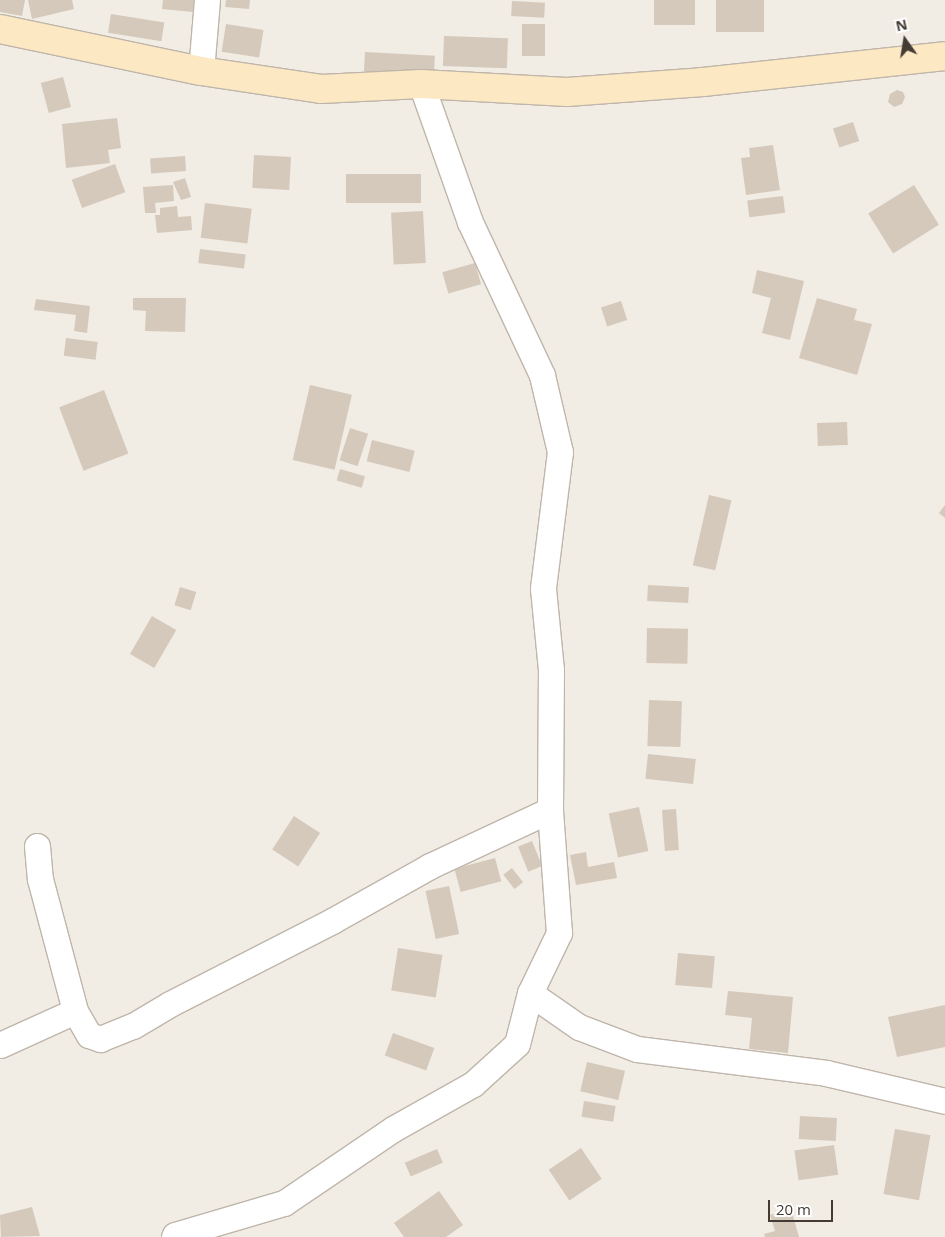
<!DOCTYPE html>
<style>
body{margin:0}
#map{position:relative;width:945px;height:1237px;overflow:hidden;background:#f1ece4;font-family:"Open Sans",sans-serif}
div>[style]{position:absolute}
.building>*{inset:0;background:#d5c9bc;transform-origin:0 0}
.roads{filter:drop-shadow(1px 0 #bfb5aa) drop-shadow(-1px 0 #bfb5aa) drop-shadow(0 1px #bfb5aa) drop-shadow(0 -1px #bfb5aa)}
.street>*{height:25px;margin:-12.5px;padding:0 12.5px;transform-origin:12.5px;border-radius:12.5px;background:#fff}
.secondary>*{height:28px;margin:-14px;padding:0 14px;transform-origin:14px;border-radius:14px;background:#fce8c2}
span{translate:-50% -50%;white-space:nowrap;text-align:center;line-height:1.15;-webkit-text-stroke:4px #fff;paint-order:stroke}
.north{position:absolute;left:880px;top:15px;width:50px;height:50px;-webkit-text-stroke:4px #fff;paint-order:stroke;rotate:347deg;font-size:14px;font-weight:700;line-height:20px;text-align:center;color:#433b34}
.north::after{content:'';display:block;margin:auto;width:18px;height:22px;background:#433b34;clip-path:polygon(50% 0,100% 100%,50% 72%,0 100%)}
.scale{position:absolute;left:768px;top:1200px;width:65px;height:22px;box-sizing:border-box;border:2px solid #433b34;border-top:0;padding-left:6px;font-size:15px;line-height:18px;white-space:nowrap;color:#433b34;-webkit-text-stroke:4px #fff;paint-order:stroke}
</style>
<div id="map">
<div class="building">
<i style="clip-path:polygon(0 0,25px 0,22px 16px,0 12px)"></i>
<i style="clip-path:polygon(28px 0,72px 0,74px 9px,32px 19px)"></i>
<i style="clip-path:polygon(163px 0,194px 0,193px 12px,162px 9px)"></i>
<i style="clip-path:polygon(226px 0,250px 0,249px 9px,225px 7px)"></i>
<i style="left:654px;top:0;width:41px;height:25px"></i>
<i style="left:716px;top:0;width:48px;height:32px"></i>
<i style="left:512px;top:1px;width:33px;height:15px;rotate:3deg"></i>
<i style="left:111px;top:14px;width:54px;height:19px;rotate:9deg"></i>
<i style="left:226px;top:24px;width:38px;height:28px;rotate:9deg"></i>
<i style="left:522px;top:24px;width:23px;height:32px"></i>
<i style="left:444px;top:36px;width:64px;height:30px;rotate:2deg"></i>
<i style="left:365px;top:52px;width:70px;height:19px;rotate:3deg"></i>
<i style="left:63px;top:77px;width:31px;height:23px;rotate:75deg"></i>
<i style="clip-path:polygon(897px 90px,903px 92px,905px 97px,902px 104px,894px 107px,888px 102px,890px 94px)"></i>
<i style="clip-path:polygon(117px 118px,121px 148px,108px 150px,110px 163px,66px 168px,62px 124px)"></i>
<i style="left:853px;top:122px;width:20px;height:21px;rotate:72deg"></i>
<i style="clip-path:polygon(773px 145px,780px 190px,746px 195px,741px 158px,750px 157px,749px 148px)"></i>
<i style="left:254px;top:155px;width:37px;height:33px;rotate:3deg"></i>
<i style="left:185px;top:156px;width:15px;height:35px;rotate:86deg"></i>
<i style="left:115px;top:164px;width:30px;height:46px;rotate:70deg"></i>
<i style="left:421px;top:174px;width:29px;height:75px;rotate:90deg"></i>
<i style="clip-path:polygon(185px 178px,191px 197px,181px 200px,173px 182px)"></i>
<i style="clip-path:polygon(173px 185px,174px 201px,155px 203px,156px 213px,145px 213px,143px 187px)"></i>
<i style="left:914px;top:185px;width:47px;height:54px;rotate:58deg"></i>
<i style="left:783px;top:196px;width:17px;height:36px;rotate:83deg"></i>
<i style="left:205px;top:203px;width:47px;height:35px;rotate:7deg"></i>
<i style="clip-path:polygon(177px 206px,178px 217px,191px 216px,192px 230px,157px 233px,155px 215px,160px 215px,160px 208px)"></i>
<i style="left:423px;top:211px;width:52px;height:32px;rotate:87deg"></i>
<i style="left:200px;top:249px;width:46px;height:14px;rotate:7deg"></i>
<i style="left:475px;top:263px;width:22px;height:34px;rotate:74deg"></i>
<i style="clip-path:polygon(757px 270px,804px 281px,790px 340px,762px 333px,771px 298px,752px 293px)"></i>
<i style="clip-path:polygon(133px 298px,186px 298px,185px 332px,145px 331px,146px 311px,133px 310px)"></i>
<i style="clip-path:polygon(817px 298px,857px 309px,854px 320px,872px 324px,857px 375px,799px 358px)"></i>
<i style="clip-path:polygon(36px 299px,90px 306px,87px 333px,74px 331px,76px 315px,34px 310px)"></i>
<i style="left:621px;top:301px;width:20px;height:21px;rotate:72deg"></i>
<i style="left:66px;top:338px;width:32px;height:18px;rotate:7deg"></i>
<i style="left:310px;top:385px;width:43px;height:77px;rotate:13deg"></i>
<i style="left:104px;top:390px;width:68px;height:48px;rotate:69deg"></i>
<i style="left:847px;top:422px;width:23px;height:30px;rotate:88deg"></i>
<i style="left:350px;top:428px;width:19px;height:34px;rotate:18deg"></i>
<i style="left:372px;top:440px;width:44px;height:22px;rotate:14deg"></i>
<i style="left:340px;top:469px;width:26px;height:12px;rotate:16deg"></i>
<i style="left:709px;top:495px;width:23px;height:72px;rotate:13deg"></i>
<i style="clip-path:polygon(945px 505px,945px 518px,939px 513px)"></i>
<i style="left:648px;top:585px;width:41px;height:16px;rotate:3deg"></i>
<i style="left:180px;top:587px;width:17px;height:19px;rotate:17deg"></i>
<i style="left:152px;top:616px;width:28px;height:44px;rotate:30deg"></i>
<i style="left:647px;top:628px;width:41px;height:35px;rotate:1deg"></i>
<i style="left:649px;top:700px;width:33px;height:46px;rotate:2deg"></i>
<i style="left:648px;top:754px;width:48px;height:25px;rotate:6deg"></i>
<i style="left:639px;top:807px;width:45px;height:31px;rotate:78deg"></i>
<i style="left:676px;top:809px;width:41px;height:14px;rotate:86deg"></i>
<i style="left:294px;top:816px;width:31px;height:40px;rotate:33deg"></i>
<i style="left:532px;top:841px;width:27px;height:15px;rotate:68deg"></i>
<i style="clip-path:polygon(586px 852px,588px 867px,614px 862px,617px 878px,576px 885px,570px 855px)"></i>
<i style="left:495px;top:858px;width:24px;height:42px;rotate:75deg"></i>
<i style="left:512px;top:868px;width:18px;height:11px;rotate:52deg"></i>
<i style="left:449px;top:886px;width:49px;height:24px;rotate:78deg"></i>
<i style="left:398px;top:948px;width:45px;height:43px;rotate:9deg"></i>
<i style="left:678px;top:953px;width:37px;height:32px;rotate:5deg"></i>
<i style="clip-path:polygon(728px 991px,793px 997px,788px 1053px,749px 1049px,752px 1018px,725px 1015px)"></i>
<i style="clip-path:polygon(945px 1005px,945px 1047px,897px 1057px,888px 1017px)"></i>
<i style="left:393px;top:1033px;width:44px;height:24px;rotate:20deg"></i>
<i style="left:587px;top:1062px;width:39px;height:30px;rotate:13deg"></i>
<i style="left:584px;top:1101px;width:32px;height:16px;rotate:9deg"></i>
<i style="left:800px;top:1116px;width:37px;height:23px;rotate:3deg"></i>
<i style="left:895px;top:1129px;width:36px;height:66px;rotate:10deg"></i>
<i style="left:834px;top:1145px;width:30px;height:40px;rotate:82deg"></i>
<i style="left:581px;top:1148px;width:37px;height:39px;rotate:56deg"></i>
<i style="left:437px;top:1149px;width:15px;height:35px;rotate:67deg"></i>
<i style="clip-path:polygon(439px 1191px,463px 1225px,446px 1237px,404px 1237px,394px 1223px)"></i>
<i style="clip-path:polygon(32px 1207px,40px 1236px,1px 1237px,0 1215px)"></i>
<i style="clip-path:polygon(791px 1209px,799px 1237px,765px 1237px,764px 1234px,775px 1231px,770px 1215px)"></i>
</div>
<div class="roads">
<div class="street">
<i style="left:201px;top:71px;width:71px;rotate:-85.2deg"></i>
<i style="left:37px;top:846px;width:33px;rotate:85deg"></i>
<i style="left:40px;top:879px;width:137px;rotate:75.1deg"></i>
<i style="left:75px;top:1011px;width:28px;rotate:60deg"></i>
<i style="left:89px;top:1035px;width:12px;rotate:20deg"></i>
<i style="left:100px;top:1039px;width:35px;rotate:-22deg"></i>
<i style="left:133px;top:1026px;width:43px;rotate:-30.7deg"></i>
<i style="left:170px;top:1004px;width:182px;rotate:-27.1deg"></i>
<i style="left:332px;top:921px;width:112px;rotate:-29.3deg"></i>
<i style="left:430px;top:866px;width:132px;rotate:-25deg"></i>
<i style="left:530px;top:993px;width:60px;rotate:34.8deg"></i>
<i style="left:579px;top:1027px;width:62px;rotate:20.8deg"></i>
<i style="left:637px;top:1049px;width:191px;rotate:7.2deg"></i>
<i style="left:826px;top:1073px;width:122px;rotate:13.2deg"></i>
<i style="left:0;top:1045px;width:82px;rotate:-24.4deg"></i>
<i style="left:174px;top:1237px;width:2px;rotate:-63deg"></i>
<i style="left:175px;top:1235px;width:114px;rotate:-16.4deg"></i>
<i style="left:284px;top:1203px;width:132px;rotate:-34.2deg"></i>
<i style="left:393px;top:1129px;width:92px;rotate:-29.4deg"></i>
<i style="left:473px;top:1084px;width:59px;rotate:-42.3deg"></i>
<i style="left:517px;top:1044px;width:53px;rotate:-75.7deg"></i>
<i style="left:530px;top:993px;width:67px;rotate:-64.2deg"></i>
<i style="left:559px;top:933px;width:123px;rotate:-94.2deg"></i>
<i style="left:550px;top:810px;width:140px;rotate:-89.6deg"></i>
<i style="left:551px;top:670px;width:82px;rotate:-95.6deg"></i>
<i style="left:543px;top:588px;width:137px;rotate:-82.9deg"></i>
<i style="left:560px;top:452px;width:79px;rotate:-103.2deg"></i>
<i style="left:542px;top:375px;width:169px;rotate:-115.2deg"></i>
<i style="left:470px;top:222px;width:146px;rotate:-109.5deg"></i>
</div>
<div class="secondary">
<i style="left:0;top:29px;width:205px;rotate:11.8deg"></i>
<i style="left:201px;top:71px;width:121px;rotate:8.5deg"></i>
<i style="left:321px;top:89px;width:100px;rotate:-2.9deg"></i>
<i style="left:421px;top:84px;width:146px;rotate:3.1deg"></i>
<i style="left:567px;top:92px;width:136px;rotate:-4.2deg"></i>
<i style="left:703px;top:82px;width:243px;rotate:-6.1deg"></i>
</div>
</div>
<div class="north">N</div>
<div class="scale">20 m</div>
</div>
